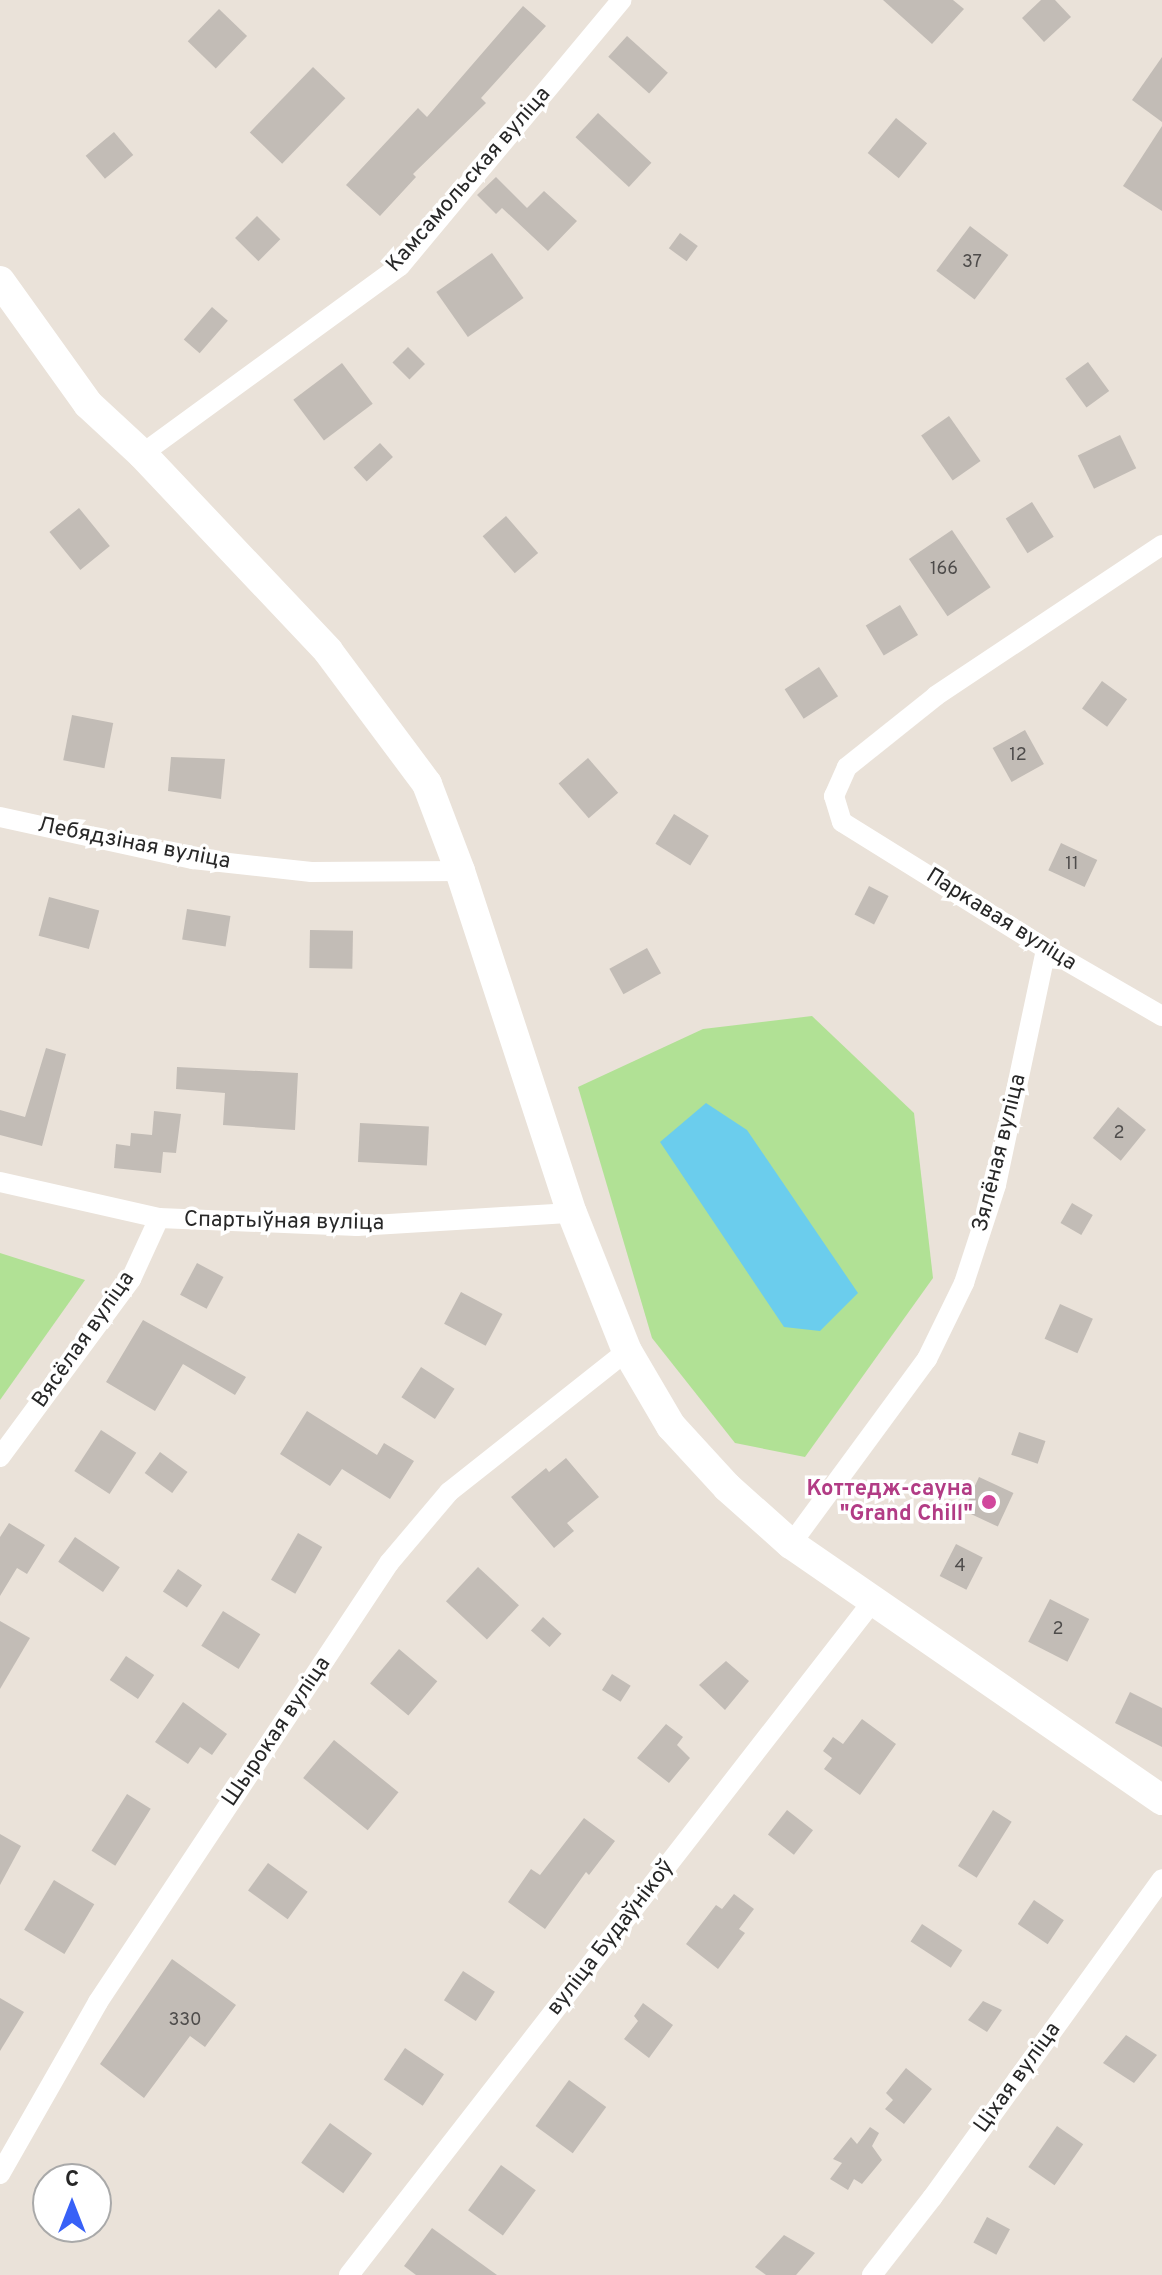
<!DOCTYPE html>
<meta charset="utf-8">
<style>
body{margin:0}
#map{position:relative;width:1162px;height:2275px;overflow:hidden;background:#eae2d9;font-family:Overpass,sans-serif}
div>[style]{position:absolute}
.green>*{inset:0;background:#b1e195}
.water>*{inset:0;background:#6bcded}
.building>*{inset:0;background:#c2bcb6;transform-origin:0 0}
.street>*{height:20px;margin:-10px;padding:0 10px;transform-origin:10px;border-radius:10px;background:#fff}
.secondary>*{height:30px;margin:-15px;padding:0 15px;transform-origin:15px;border-radius:15px;background:#fff}
.dots>*{width:22px;height:22px;translate:-50% -50%;box-sizing:border-box;border:4px solid #fff;border-radius:50%}
span{translate:-50% -50%;white-space:nowrap;text-align:center;line-height:1.15;-webkit-text-stroke:7px #fff;paint-order:stroke}
.number-label{font-size:18px;color:#4e4c4b}
.number-label span{-webkit-text-stroke-width:0}
.street-label{font-size:22px;color:#272727}
.hotel-label{font-size:22px;color:#b23c85;font-weight:700}
.right{translate:-100% -50%;text-align:right}
.north{position:absolute;left:32px;top:2163px;width:80px;height:80px;box-sizing:border-box;background:#fff;border:2px solid #a9a9a9;border-radius:50%;rotate:0deg;font-size:22px;font-weight:700;line-height:32px;text-align:center;color:#272727}
.north::after{content:'';display:block;margin:auto;width:28px;height:36px;background:#3861f7;clip-path:polygon(50% 0,100% 100%,50% 72%,0 100%)}
</style>
<div id="map">
<div class="green">
<i style="clip-path:polygon(812px 1016px,914px 1113px,933px 1278px,805px 1457px,735px 1443px,652px 1338px,578px 1087px,703px 1029px)"></i>
<i style="clip-path:polygon(0 1253px,85px 1280px,0 1400px)"></i>
</div>
<div class="water">
<i style="clip-path:polygon(706px 1103px,747px 1130px,858px 1293px,820px 1331px,784px 1327px,660px 1142px)"></i>
</div>
<div class="building">
<i style="clip-path:polygon(883px 0,953px 0,964px 9px,932px 44px)"></i>
<i style="clip-path:polygon(1041px 0,1055px 0,1071px 17px,1044px 42px,1022px 18px)"></i>
<i style="clip-path:polygon(523px 6px,546px 26px,481px 98px,486px 103px,413px 174px,416px 177px,380px 216px,346px 185px,418px 108px,427px 117px)"></i>
<i style="left:219px;top:9px;width:39px;height:45px;rotate:44deg"></i>
<i style="left:627px;top:36px;width:55px;height:28px;rotate:42deg"></i>
<i style="clip-path:polygon(1162px 57px,1162px 122px,1132px 100px)"></i>
<i style="left:313px;top:67px;width:45px;height:91px;rotate:44deg"></i>
<i style="left:598px;top:113px;width:73px;height:33px;rotate:43deg"></i>
<i style="left:896px;top:118px;width:40px;height:45px;rotate:39deg"></i>
<i style="clip-path:polygon(1162px 126px,1162px 211px,1123px 186px)"></i>
<i style="left:114px;top:132px;width:30px;height:37px;rotate:50deg"></i>
<i style="clip-path:polygon(496px 177px,527px 208px,544px 191px,577px 221px,548px 251px,502px 208px,496px 214px,477px 195px)"></i>
<i style="left:257px;top:216px;width:33px;height:31px;rotate:45deg"></i>
<i style="left:970px;top:226px;width:48px;height:56px;rotate:37deg"></i>
<i style="left:680px;top:233px;width:22px;height:19px;rotate:36deg"></i>
<i style="left:492px;top:253px;width:55px;height:68px;rotate:55deg"></i>
<i style="left:212px;top:307px;width:21px;height:43px;rotate:41deg"></i>
<i style="left:408px;top:347px;width:24px;height:22px;rotate:45deg"></i>
<i style="left:1088px;top:362px;width:36px;height:28px;rotate:54deg"></i>
<i style="left:342px;top:363px;width:51px;height:61px;rotate:53deg"></i>
<i style="left:949px;top:416px;width:55px;height:34px;rotate:55deg"></i>
<i style="left:1120px;top:435px;width:37px;height:47px;rotate:64deg"></i>
<i style="left:380px;top:443px;width:19px;height:36px;rotate:47deg"></i>
<i style="left:1032px;top:502px;width:41px;height:31px;rotate:58deg"></i>
<i style="left:79px;top:508px;width:49px;height:38px;rotate:51deg"></i>
<i style="left:506px;top:516px;width:49px;height:31px;rotate:49deg"></i>
<i style="left:952px;top:530px;width:69px;height:52px;rotate:56deg"></i>
<i style="left:900px;top:605px;width:35px;height:40px;rotate:59deg"></i>
<i style="left:819px;top:667px;width:35px;height:41px;rotate:57deg"></i>
<i style="left:1102px;top:681px;width:31px;height:34px;rotate:36deg"></i>
<i style="left:72px;top:715px;width:42px;height:46px;rotate:11deg"></i>
<i style="left:1025px;top:730px;width:39px;height:37px;rotate:61deg"></i>
<i style="clip-path:polygon(171px 757px,225px 759px,221px 799px,168px 791px)"></i>
<i style="left:588px;top:758px;width:46px;height:39px;rotate:49deg"></i>
<i style="left:674px;top:814px;width:41px;height:35px;rotate:32deg"></i>
<i style="left:1061px;top:843px;width:40px;height:30px;rotate:25deg"></i>
<i style="left:869px;top:886px;width:22px;height:32px;rotate:27deg"></i>
<i style="left:49px;top:897px;width:52px;height:40px;rotate:15deg"></i>
<i style="left:187px;top:909px;width:44px;height:31px;rotate:9deg"></i>
<i style="left:310px;top:930px;width:43px;height:38px;rotate:1deg"></i>
<i style="left:647px;top:948px;width:29px;height:43px;rotate:61deg"></i>
<i style="clip-path:polygon(46px 1048px,66px 1054px,42px 1146px,0 1135px,0 1110px,25px 1117px)"></i>
<i style="clip-path:polygon(177px 1067px,298px 1073px,295px 1130px,223px 1125px,225px 1093px,176px 1089px)"></i>
<i style="left:1118px;top:1107px;width:36px;height:40px;rotate:39deg"></i>
<i style="clip-path:polygon(154px 1111px,181px 1114px,176px 1153px,163px 1152px,161px 1173px,114px 1168px,116px 1144px,130px 1146px,131px 1133px,152px 1135px)"></i>
<i style="left:360px;top:1123px;width:69px;height:39px;rotate:3deg"></i>
<i style="left:1072px;top:1203px;width:24px;height:23px;rotate:30deg"></i>
<i style="left:197px;top:1263px;width:30px;height:36px;rotate:28deg"></i>
<i style="left:461px;top:1292px;width:47px;height:36px;rotate:28deg"></i>
<i style="left:1060px;top:1304px;width:36px;height:38px;rotate:24deg"></i>
<i style="clip-path:polygon(143px 1320px,246px 1377px,235px 1395px,183px 1364px,155px 1411px,106px 1382px)"></i>
<i style="left:421px;top:1367px;width:40px;height:36px;rotate:33deg"></i>
<i style="clip-path:polygon(307px 1411px,377px 1455px,384px 1443px,414px 1461px,390px 1499px,342px 1469px,330px 1486px,280px 1454px)"></i>
<i style="left:101px;top:1430px;width:42px;height:49px;rotate:33deg"></i>
<i style="left:1019px;top:1432px;width:28px;height:24px;rotate:19deg"></i>
<i style="left:160px;top:1452px;width:34px;height:26px;rotate:36deg"></i>
<i style="clip-path:polygon(566px 1458px,599px 1497px,567px 1523px,574px 1531px,554px 1548px,511px 1497px,546px 1468px,549px 1472px)"></i>
<i style="left:979px;top:1477px;width:38px;height:37px;rotate:25deg"></i>
<i style="clip-path:polygon(9px 1523px,45px 1545px,27px 1574px,17px 1568px,0 1596px,0 1537px)"></i>
<i style="left:298px;top:1533px;width:28px;height:54px;rotate:30deg"></i>
<i style="left:75px;top:1537px;width:54px;height:30px;rotate:34deg"></i>
<i style="left:956px;top:1544px;width:30px;height:36px;rotate:27deg"></i>
<i style="left:478px;top:1567px;width:56px;height:47px;rotate:43deg"></i>
<i style="left:178px;top:1569px;width:29px;height:27px;rotate:34deg"></i>
<i style="left:1050px;top:1599px;width:44px;height:48px;rotate:27deg"></i>
<i style="left:223px;top:1611px;width:44px;height:41px;rotate:32deg"></i>
<i style="left:543px;top:1617px;width:25px;height:18px;rotate:42deg"></i>
<i style="clip-path:polygon(0 1621px,30px 1638px,0 1689px)"></i>
<i style="left:399px;top:1649px;width:50px;height:45px;rotate:40deg"></i>
<i style="left:126px;top:1656px;width:34px;height:29px;rotate:34deg"></i>
<i style="clip-path:polygon(726px 1661px,749px 1681px,725px 1710px,699px 1685px)"></i>
<i style="left:612px;top:1674px;width:22px;height:19px;rotate:32deg"></i>
<i style="clip-path:polygon(1130px 1692px,1162px 1708px,1162px 1747px,1115px 1723px)"></i>
<i style="clip-path:polygon(183px 1702px,227px 1734px,212px 1755px,200px 1747px,188px 1764px,155px 1742px)"></i>
<i style="clip-path:polygon(862px 1719px,896px 1744px,860px 1795px,824px 1769px,832px 1758px,823px 1751px,833px 1737px,843px 1744px)"></i>
<i style="clip-path:polygon(666px 1724px,683px 1737px,677px 1745px,690px 1758px,669px 1783px,637px 1758px)"></i>
<i style="left:334px;top:1740px;width:83px;height:49px;rotate:39deg"></i>
<i style="left:127px;top:1794px;width:28px;height:67px;rotate:32deg"></i>
<i style="left:787px;top:1810px;width:33px;height:31px;rotate:38deg"></i>
<i style="left:993px;top:1810px;width:22px;height:66px;rotate:32deg"></i>
<i style="clip-path:polygon(584px 1818px,615px 1841px,589px 1875px,586px 1872px,545px 1929px,508px 1902px,531px 1869px,540px 1875px)"></i>
<i style="clip-path:polygon(0 1834px,21px 1846px,0 1885px)"></i>
<i style="left:268px;top:1863px;width:49px;height:34px;rotate:36deg"></i>
<i style="left:54px;top:1880px;width:47px;height:58px;rotate:31deg"></i>
<i style="clip-path:polygon(734px 1894px,754px 1909px,739px 1929px,745px 1933px,718px 1969px,686px 1944px,716px 1905px,722px 1909px)"></i>
<i style="left:1034px;top:1900px;width:36px;height:29px;rotate:34deg"></i>
<i style="left:922px;top:1924px;width:48px;height:21px;rotate:33deg"></i>
<i style="clip-path:polygon(172px 1959px,236px 2005px,205px 2047px,190px 2036px,144px 2098px,100px 2064px)"></i>
<i style="left:463px;top:1971px;width:38px;height:35px;rotate:33deg"></i>
<i style="clip-path:polygon(0 1998px,24px 2012px,0 2051px)"></i>
<i style="clip-path:polygon(983px 2001px,1002px 2010px,987px 2032px,968px 2020px)"></i>
<i style="clip-path:polygon(643px 2003px,673px 2025px,649px 2058px,624px 2039px,638px 2021px,634px 2016px)"></i>
<i style="clip-path:polygon(1126px 2035px,1157px 2055px,1134px 2083px,1103px 2063px)"></i>
<i style="left:405px;top:2048px;width:47px;height:38px;rotate:34deg"></i>
<i style="clip-path:polygon(906px 2068px,932px 2089px,904px 2124px,885px 2109px,893px 2100px,886px 2093px)"></i>
<i style="left:569px;top:2080px;width:46px;height:57px;rotate:36deg"></i>
<i style="left:330px;top:2123px;width:52px;height:49px;rotate:36deg"></i>
<i style="left:1057px;top:2126px;width:32px;height:50px;rotate:35deg"></i>
<i style="clip-path:polygon(870px 2127px,879px 2133px,872px 2146px,882px 2160px,862px 2184px,854px 2179px,848px 2190px,830px 2179px,842px 2163px,833px 2159px,851px 2137px,857px 2144px)"></i>
<i style="left:501px;top:2165px;width:43px;height:56px;rotate:36deg"></i>
<i style="left:987px;top:2217px;width:26px;height:29px;rotate:28deg"></i>
<i style="clip-path:polygon(432px 2228px,497px 2275px,416px 2275px,404px 2266px)"></i>
<i style="clip-path:polygon(784px 2235px,815px 2253px,796px 2275px,766px 2275px,755px 2267px)"></i>
</div>
<div class="street">
<i style="left:142px;top:454px;width:319px;rotate:-36.1deg"></i>
<i style="left:400px;top:266px;width:346px;rotate:-50.2deg"></i>
<i style="left:1162px;top:545px;width:272px;rotate:146.3deg"></i>
<i style="left:936px;top:696px;width:114px;rotate:141.4deg"></i>
<i style="left:847px;top:767px;width:32px;rotate:114deg"></i>
<i style="left:834px;top:796px;width:27px;rotate:73deg"></i>
<i style="left:842px;top:822px;width:240px;rotate:31.9deg"></i>
<i style="left:1046px;top:949px;width:134px;rotate:30deg"></i>
<i style="left:0;top:817px;width:198px;rotate:12.3deg"></i>
<i style="left:193px;top:859px;width:119px;rotate:6.3deg"></i>
<i style="left:311px;top:872px;width:149px;rotate:-0.4deg"></i>
<i style="left:0;top:1182px;width:163px;rotate:12.8deg"></i>
<i style="left:159px;top:1218px;width:198px;rotate:2.3deg"></i>
<i style="left:357px;top:1226px;width:215px;rotate:-3.5deg"></i>
<i style="left:0;top:1457px;width:221px;rotate:-53.6deg"></i>
<i style="left:131px;top:1279px;width:67px;rotate:-65.3deg"></i>
<i style="left:791px;top:1544px;width:230px;rotate:-53.7deg"></i>
<i style="left:927px;top:1359px;width:85px;rotate:-64deg"></i>
<i style="left:964px;top:1283px;width:103px;rotate:-71.9deg"></i>
<i style="left:996px;top:1185px;width:241px;rotate:-78deg"></i>
<i style="left:0;top:2174px;width:198px;rotate:-60.3deg"></i>
<i style="left:98px;top:2002px;width:527px;rotate:-56.46deg"></i>
<i style="left:389px;top:1563px;width:93px;rotate:-49.8deg"></i>
<i style="left:449px;top:1492px;width:227px;rotate:-38.4deg"></i>
<i style="left:349px;top:2275px;width:854px;rotate:-52.14deg"></i>
<i style="left:872px;top:2275px;width:98px;rotate:-52.1deg"></i>
<i style="left:932px;top:2198px;width:393px;rotate:-54.2deg"></i>
</div>
<div class="secondary">
<i style="left:0;top:281px;width:151px;rotate:54.4deg"></i>
<i style="left:88px;top:404px;width:74px;rotate:42.8deg"></i>
<i style="left:142px;top:454px;width:271px;rotate:46.6deg"></i>
<i style="left:328px;top:651px;width:166px;rotate:53.3deg"></i>
<i style="left:427px;top:784px;width:93px;rotate:69.2deg"></i>
<i style="left:460px;top:871px;width:360px;rotate:71.9deg"></i>
<i style="left:572px;top:1213px;width:149px;rotate:68.3deg"></i>
<i style="left:627px;top:1351px;width:87px;rotate:59.6deg"></i>
<i style="left:671px;top:1426px;width:83px;rotate:47.4deg"></i>
<i style="left:727px;top:1487px;width:86px;rotate:41.7deg"></i>
<i style="left:791px;top:1544px;width:451px;rotate:34.6deg"></i>
</div>
<div class="dots">
<i style="left:989px;top:1502px;background:#d1479c"></i>
</div>
<div class="number-label">
<span style="left:972px;top:263px">37</span>
<span style="left:944px;top:570px">166</span>
<span style="left:1018px;top:756px">12</span>
<span style="left:1072px;top:865px">11</span>
<span style="left:1119px;top:1134px">2</span>
<span style="left:960px;top:1567px">4</span>
<span style="left:1058px;top:1630px">2</span>
<span style="left:185px;top:2021px">330</span>
</div>
<div class="street-label">
<span style="left:469px;top:180px;rotate:-49deg">Камсамольская вуліца</span>
<span style="left:134px;top:844px;rotate:11deg">Лебядзіная вуліца</span>
<span style="left:1001px;top:920px;rotate:32deg">Паркавая вуліца</span>
<span style="left:1000px;top:1153px;rotate:-76deg">Зялёная вуліца</span>
<span style="left:284px;top:1222px;rotate:1deg">Спартыўная вуліца</span>
<span style="left:84px;top:1340px;rotate:-55deg">Вясёлая вуліца</span>
<span style="left:277px;top:1732px;rotate:-56deg">Шырокая вуліца</span>
<span style="left:611px;top:1938px;rotate:-52deg">вуліца Будаўнікоў</span>
<span style="left:1018px;top:2078px;rotate:-54deg">Ціхая вуліца</span>
</div>
<div class="hotel-label">
<span class="right" style="left:973px;top:1502px">Коттедж-сауна<br>"Grand Chill"</span>
</div>
<div class="north">С</div>
</div>
